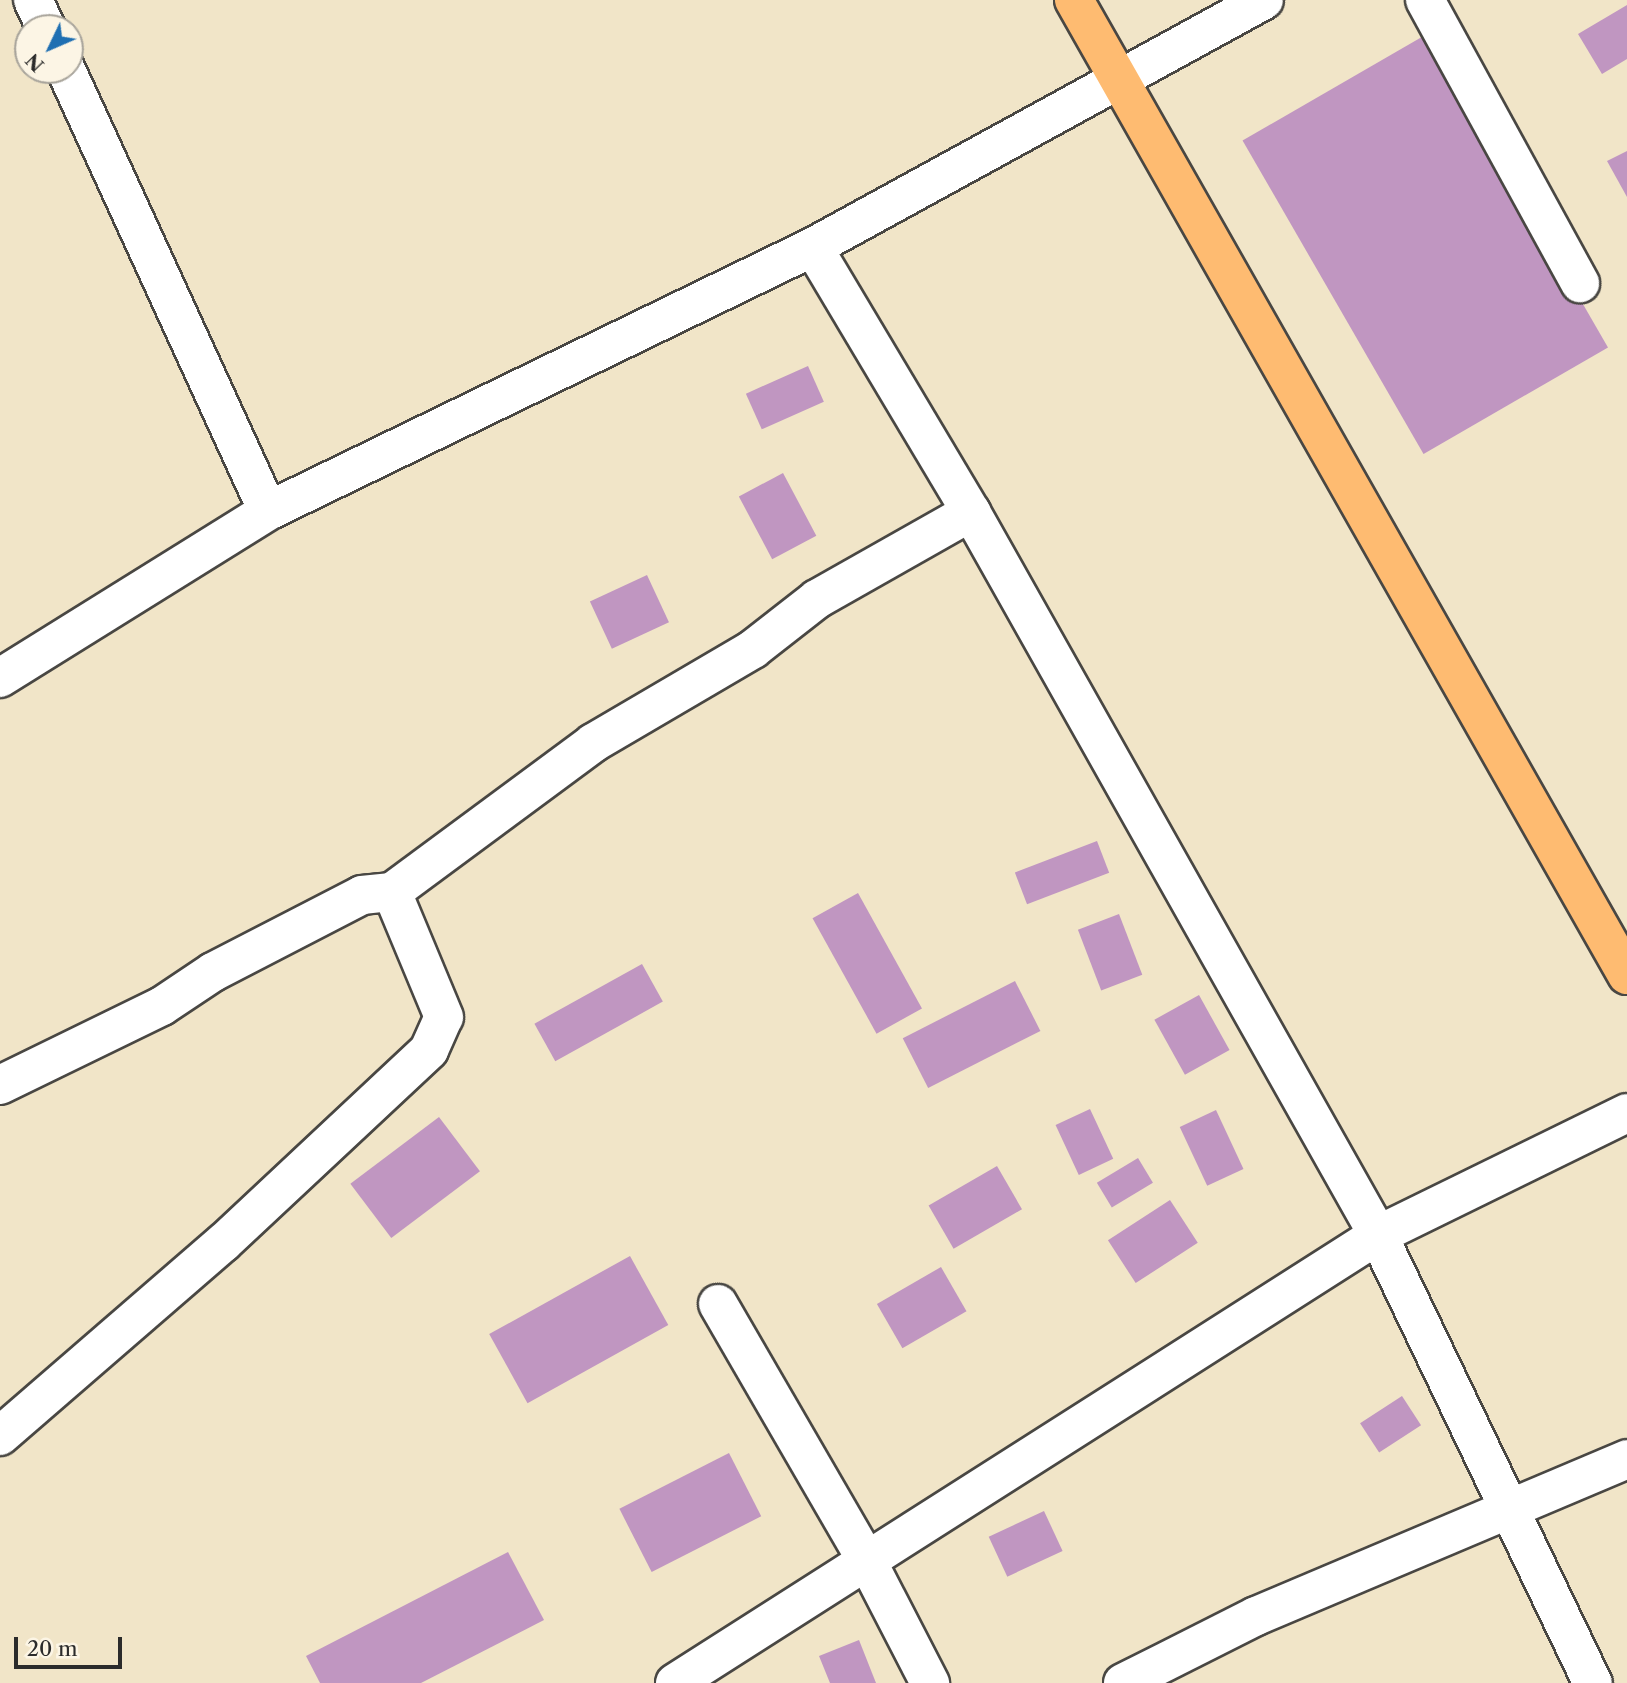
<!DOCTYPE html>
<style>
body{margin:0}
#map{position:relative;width:1627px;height:1683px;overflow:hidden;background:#f1e5c8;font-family:"Libre Caslon Text",serif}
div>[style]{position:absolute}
.building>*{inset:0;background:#c096c1;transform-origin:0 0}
.roads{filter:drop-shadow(2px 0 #494743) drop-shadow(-2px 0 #494743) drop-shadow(0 2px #494743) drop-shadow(0 -2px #494743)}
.minor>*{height:38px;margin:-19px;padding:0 19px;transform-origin:19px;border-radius:19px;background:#fff}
.major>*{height:38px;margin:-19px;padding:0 19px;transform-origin:19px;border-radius:19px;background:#febb71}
span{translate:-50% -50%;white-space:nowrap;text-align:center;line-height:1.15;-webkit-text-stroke:5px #fcf5e5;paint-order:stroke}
.north{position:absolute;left:14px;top:14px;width:70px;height:70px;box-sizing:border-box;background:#fcf5e5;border:2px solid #a8a49b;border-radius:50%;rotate:226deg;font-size:19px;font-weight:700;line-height:28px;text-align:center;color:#2b2b2b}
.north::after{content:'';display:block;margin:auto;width:24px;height:32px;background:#1f6fb2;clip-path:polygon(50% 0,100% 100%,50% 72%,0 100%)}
.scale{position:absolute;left:14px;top:1637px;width:108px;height:32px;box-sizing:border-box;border:4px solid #2b2b2b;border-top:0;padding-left:9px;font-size:21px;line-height:24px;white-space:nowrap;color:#2b2b2b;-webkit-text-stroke:5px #fcf5e5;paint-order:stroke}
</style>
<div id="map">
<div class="building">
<i style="clip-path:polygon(1627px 5px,1627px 59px,1602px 74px,1578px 34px)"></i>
<i style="left:1427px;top:34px;width:362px;height:213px;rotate:60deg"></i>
<i style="clip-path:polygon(1627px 151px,1627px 197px,1607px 161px)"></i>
<i style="left:808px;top:366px;width:39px;height:68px;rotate:66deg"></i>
<i style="left:783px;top:473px;width:71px;height:50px;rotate:62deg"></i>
<i style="left:647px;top:575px;width:52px;height:63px;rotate:65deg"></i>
<i style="left:1097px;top:841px;width:34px;height:88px;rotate:69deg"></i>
<i style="left:858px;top:893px;width:132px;height:52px;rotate:61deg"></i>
<i style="left:1119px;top:914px;width:65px;height:44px;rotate:69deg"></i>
<i style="left:642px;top:964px;width:43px;height:123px;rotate:61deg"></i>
<i style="left:1015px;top:981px;width:56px;height:126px;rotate:63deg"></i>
<i style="left:1199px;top:995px;width:63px;height:51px;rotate:61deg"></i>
<i style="left:1090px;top:1109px;width:55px;height:38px;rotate:65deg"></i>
<i style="left:1216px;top:1110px;width:65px;height:40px;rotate:65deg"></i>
<i style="left:439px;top:1117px;width:68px;height:111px;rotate:53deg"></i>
<i style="left:1138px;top:1158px;width:29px;height:48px;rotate:59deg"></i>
<i style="left:997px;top:1166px;width:50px;height:79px;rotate:60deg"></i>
<i style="left:1170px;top:1200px;width:51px;height:74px;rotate:57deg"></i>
<i style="left:630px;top:1256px;width:79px;height:161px;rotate:61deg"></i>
<i style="left:941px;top:1267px;width:51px;height:74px;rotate:60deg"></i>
<i style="left:1402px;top:1396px;width:35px;height:50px;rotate:57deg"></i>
<i style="left:729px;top:1453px;width:71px;height:123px;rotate:63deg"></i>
<i style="left:1044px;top:1511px;width:44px;height:61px;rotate:65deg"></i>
<i style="clip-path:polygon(508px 1552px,544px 1620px,421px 1683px,320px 1683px,306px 1656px)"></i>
<i style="clip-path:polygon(859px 1640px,876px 1683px,830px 1683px,819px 1656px)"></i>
</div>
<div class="roads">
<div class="minor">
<i style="left:33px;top:0;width:31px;rotate:65deg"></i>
<i style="left:1425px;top:0;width:323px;rotate:61.3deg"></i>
<i style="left:66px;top:70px;width:485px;rotate:65.4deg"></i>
<i style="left:268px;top:511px;width:606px;rotate:-25.85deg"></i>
<i style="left:813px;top:247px;width:514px;rotate:-28.71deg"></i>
<i style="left:813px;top:247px;width:309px;rotate:59.2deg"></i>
<i style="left:971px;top:512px;width:830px;rotate:60.62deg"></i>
<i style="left:1378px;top:1235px;width:497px;rotate:64.4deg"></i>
<i style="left:0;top:678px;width:316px;rotate:-31.9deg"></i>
<i style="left:0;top:1085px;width:180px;rotate:-26deg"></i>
<i style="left:162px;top:1006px;width:61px;rotate:-33.7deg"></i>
<i style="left:213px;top:972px;width:168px;rotate:-27.3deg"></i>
<i style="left:362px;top:895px;width:30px;rotate:-6deg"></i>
<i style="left:718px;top:1304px;width:295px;rotate:59.9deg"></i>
<i style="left:866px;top:1559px;width:140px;rotate:62.7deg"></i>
<i style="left:0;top:1436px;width:295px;rotate:-40.9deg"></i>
<i style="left:223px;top:1243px;width:282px;rotate:-43.1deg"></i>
<i style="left:429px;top:1050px;width:36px;rotate:-66deg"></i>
<i style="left:444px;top:1017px;width:135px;rotate:-112.6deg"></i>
<i style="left:392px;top:892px;width:250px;rotate:-36.5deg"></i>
<i style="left:593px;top:743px;width:186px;rotate:-30.4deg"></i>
<i style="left:753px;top:649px;width:81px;rotate:-38deg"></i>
<i style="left:817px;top:599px;width:177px;rotate:-29.5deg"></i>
<i style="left:675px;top:1683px;width:834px;rotate:-32.51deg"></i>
<i style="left:1378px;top:1235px;width:277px;rotate:-26.1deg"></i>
<i style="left:1123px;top:1683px;width:149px;rotate:-26.7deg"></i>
<i style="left:1256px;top:1616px;width:403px;rotate:-22.9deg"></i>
</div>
<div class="major">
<i style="left:1074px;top:0;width:1121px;rotate:60.44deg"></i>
</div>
</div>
<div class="north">N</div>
<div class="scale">20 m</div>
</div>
